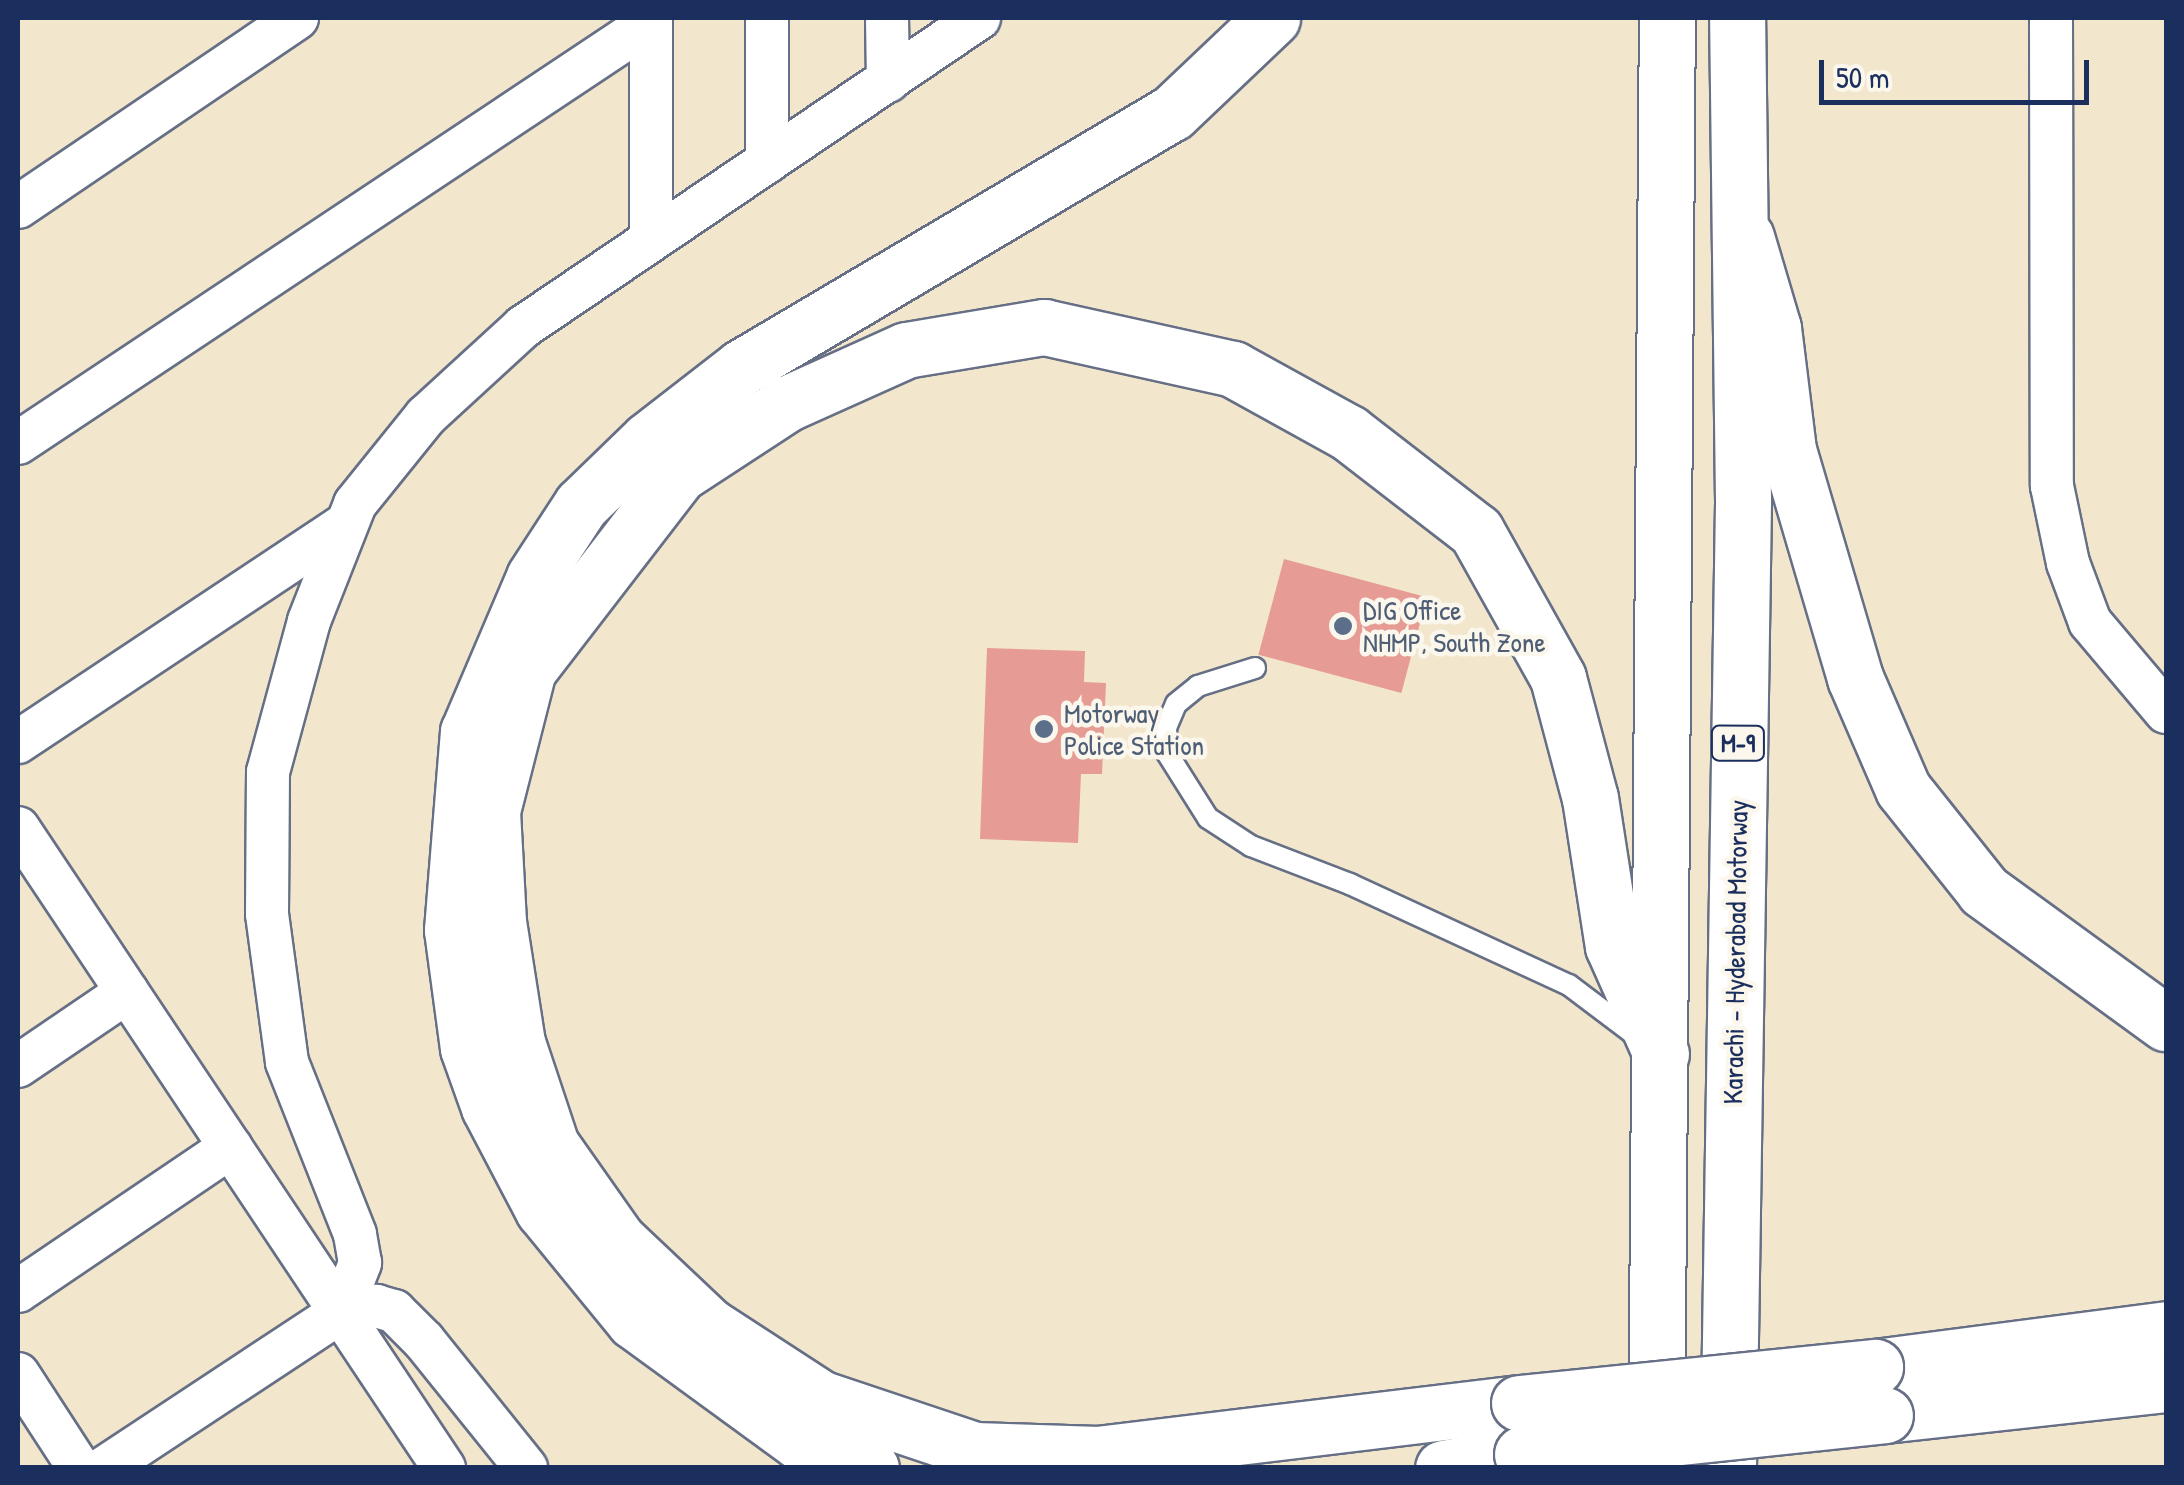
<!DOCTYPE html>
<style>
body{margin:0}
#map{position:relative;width:2184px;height:1485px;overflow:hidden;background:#f2e7cd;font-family:"Patrick Hand",sans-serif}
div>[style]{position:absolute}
.building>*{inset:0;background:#e69c94;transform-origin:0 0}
.roads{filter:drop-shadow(2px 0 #666f85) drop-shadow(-2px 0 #666f85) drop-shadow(0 2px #666f85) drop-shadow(0 -2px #666f85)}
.service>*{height:20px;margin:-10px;padding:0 10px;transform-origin:10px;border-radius:10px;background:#fff}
.minor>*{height:42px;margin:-21px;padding:0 21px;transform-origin:21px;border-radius:21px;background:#fff}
.trunk>*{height:55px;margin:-27.5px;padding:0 27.5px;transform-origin:27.5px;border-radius:27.5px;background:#fff}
.motorway>*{height:55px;margin:-27.5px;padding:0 27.5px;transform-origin:27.5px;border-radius:27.5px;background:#fff}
.bridges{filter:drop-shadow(2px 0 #666f85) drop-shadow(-2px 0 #666f85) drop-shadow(0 2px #666f85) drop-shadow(0 -2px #666f85)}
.trunk-bridge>*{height:55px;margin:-27.5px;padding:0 27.5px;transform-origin:27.5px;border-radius:27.5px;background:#fff}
.dots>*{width:28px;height:28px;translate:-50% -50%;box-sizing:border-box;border:5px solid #fbf7ec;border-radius:50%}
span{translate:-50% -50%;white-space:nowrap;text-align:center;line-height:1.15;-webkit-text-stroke:9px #fbf7ec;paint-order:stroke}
.shield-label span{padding:2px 8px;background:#fbf7ec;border:2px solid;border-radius:8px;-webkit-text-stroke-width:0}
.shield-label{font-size:25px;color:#1b2f5e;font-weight:700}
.service-label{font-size:28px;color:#4e5e75}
.left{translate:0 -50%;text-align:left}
.street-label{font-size:28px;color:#1b2f5e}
.frame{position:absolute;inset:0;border:20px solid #1b2f5e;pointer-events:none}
.scale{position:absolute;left:1819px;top:60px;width:270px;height:45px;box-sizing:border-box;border:5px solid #1b2f5e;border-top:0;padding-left:12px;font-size:30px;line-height:35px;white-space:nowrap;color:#1b2f5e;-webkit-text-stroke:8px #fbf7ec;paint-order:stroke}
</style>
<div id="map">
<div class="building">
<i style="left:1284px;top:559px;width:148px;height:99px;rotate:15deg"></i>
<i style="clip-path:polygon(987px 648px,1085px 651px,1084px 682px,1106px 683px,1102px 774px,1081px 774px,1078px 843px,980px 839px)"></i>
</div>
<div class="roads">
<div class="service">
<i style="left:1255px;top:668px;width:60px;rotate:162.5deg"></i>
<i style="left:1198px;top:686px;width:28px;rotate:141deg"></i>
<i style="left:1176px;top:704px;width:25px;rotate:113deg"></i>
<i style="left:1166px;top:727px;width:26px;rotate:88deg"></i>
<i style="left:1167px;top:753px;width:77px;rotate:57.8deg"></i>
<i style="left:1208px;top:818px;width:51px;rotate:33.1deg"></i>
<i style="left:1251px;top:846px;width:106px;rotate:21deg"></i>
<i style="left:1350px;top:884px;width:241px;rotate:24.8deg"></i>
<i style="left:1569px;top:985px;width:83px;rotate:37.1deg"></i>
</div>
<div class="minor">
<i style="left:651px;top:18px;width:222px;rotate:90deg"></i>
<i style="left:887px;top:18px;width:63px;rotate:89.1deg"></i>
<i style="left:2051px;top:18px;width:468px;rotate:89.9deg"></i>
<i style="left:2052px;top:486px;width:79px;rotate:78.3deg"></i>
<i style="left:2068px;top:563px;width:63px;rotate:69.6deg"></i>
<i style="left:2090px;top:622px;width:118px;rotate:49.8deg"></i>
<i style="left:767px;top:162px;width:144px;rotate:-90deg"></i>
<i style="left:18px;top:207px;width:337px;rotate:-34.1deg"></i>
<i style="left:18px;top:443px;width:760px;rotate:-33.63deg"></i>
<i style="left:18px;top:742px;width:394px;rotate:-33.6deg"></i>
<i style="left:18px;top:828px;width:769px;rotate:56.35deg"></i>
<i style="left:18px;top:1066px;width:132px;rotate:-34.2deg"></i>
<i style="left:18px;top:1291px;width:257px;rotate:-34.1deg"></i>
<i style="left:341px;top:1312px;width:53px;rotate:-68.8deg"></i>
<i style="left:360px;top:1263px;width:29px;rotate:-100deg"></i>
<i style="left:355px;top:1234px;width:185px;rotate:-111.6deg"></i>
<i style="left:287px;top:1062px;width:149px;rotate:-97.7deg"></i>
<i style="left:267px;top:914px;width:142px;rotate:-89.6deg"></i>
<i style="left:268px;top:772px;width:156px;rotate:-74.8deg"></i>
<i style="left:309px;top:621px;width:126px;rotate:-68.5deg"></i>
<i style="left:355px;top:504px;width:113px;rotate:-51.1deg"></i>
<i style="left:426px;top:416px;width:132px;rotate:-42.5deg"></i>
<i style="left:523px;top:327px;width:551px;rotate:-34.12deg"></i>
<i style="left:18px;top:1374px;width:112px;rotate:57deg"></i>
<i style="left:104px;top:1468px;width:284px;rotate:-33.4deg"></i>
<i style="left:341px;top:1312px;width:36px;rotate:-10deg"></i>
<i style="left:376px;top:1306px;width:19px;rotate:16deg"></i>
<i style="left:394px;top:1311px;width:42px;rotate:45deg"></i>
<i style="left:424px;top:1341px;width:163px;rotate:51.2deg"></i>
</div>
<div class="trunk">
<i style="left:1746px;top:237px;width:95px;rotate:73.5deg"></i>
<i style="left:1773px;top:328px;width:123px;rotate:83deg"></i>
<i style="left:1788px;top:450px;width:238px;rotate:73.6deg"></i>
<i style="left:1855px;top:678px;width:121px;rotate:66.6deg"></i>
<i style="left:1903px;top:789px;width:130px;rotate:51.5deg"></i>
<i style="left:1984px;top:891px;width:225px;rotate:36deg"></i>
<i style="left:1875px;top:1367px;width:293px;rotate:-7.4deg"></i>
<i style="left:1519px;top:1403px;width:423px;rotate:173.1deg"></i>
<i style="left:1099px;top:1454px;width:124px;rotate:-178.2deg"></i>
<i style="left:975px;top:1450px;width:163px;rotate:-161.5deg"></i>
<i style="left:820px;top:1398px;width:132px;rotate:-147deg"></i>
<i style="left:709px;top:1326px;width:125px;rotate:-136.6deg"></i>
<i style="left:618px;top:1240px;width:116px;rotate:-125.2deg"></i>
<i style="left:551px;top:1145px;width:108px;rotate:-108.4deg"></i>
<i style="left:517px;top:1043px;width:122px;rotate:-98.9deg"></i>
<i style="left:498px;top:922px;width:111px;rotate:-93.1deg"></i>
<i style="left:492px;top:811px;width:146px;rotate:-75.7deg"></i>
<i style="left:528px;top:670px;width:247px;rotate:-52.4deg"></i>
<i style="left:679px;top:474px;width:128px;rotate:-33.2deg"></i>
<i style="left:786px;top:404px;width:132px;rotate:-24.2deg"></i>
<i style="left:906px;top:350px;width:140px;rotate:-9.5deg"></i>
<i style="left:1044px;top:327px;width:194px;rotate:12.5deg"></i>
<i style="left:1233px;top:369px;width:132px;rotate:28.9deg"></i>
<i style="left:1349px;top:433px;width:160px;rotate:37.7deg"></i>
<i style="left:1476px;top:531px;width:168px;rotate:60.8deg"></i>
<i style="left:1558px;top:678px;width:124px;rotate:75.1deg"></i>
<i style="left:1590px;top:798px;width:150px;rotate:81.2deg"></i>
<i style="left:1613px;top:946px;width:118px;rotate:66deg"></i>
<i style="left:1885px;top:1415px;width:283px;rotate:-6.3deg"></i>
<i style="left:871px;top:1468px;width:76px;rotate:-159.9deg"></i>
<i style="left:800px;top:1442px;width:205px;rotate:-143.9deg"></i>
<i style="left:634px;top:1321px;width:144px;rotate:-129.3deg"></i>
<i style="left:543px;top:1210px;width:116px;rotate:-117.7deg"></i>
<i style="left:489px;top:1107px;width:63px;rotate:-109.6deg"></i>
<i style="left:468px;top:1048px;width:119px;rotate:-97.7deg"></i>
<i style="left:452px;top:930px;width:199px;rotate:-85.4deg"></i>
<i style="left:468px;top:732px;width:168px;rotate:-66.9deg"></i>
<i style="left:534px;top:577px;width:86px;rotate:-56.9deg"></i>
<i style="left:581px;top:505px;width:93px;rotate:-44.1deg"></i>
<i style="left:648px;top:440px;width:119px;rotate:-37.8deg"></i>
<i style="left:742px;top:367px;width:499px;rotate:-30.6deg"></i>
<i style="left:1172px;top:113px;width:138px;rotate:-43.5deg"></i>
<i style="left:1443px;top:1468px;width:80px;rotate:-10deg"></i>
</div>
<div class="motorway">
<i style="left:1656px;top:1468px;width:1450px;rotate:-89.57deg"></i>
<i style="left:1728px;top:1468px;width:968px;rotate:-89.11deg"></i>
<i style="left:1743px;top:500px;width:482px;rotate:-90.7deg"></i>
</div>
</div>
<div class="bridges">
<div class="trunk-bridge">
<i style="left:1519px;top:1403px;width:358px;rotate:-5.8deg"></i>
<i style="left:1522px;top:1454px;width:365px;rotate:-6.1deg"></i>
</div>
</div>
<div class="dots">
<i style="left:1343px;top:626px;background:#5c6f8a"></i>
<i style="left:1044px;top:729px;background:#5c6f8a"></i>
</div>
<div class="shield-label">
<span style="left:1738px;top:743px">M-9</span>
</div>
<div class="service-label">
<span class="left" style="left:1363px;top:626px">DIG Office<br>NHMP, South Zone</span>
<span class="left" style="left:1064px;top:729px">Motorway<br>Police Station</span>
</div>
<div class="street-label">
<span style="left:1735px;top:952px;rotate:-89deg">Karachi - Hyderabad Motorway</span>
</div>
<div class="frame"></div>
<div class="scale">50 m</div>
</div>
